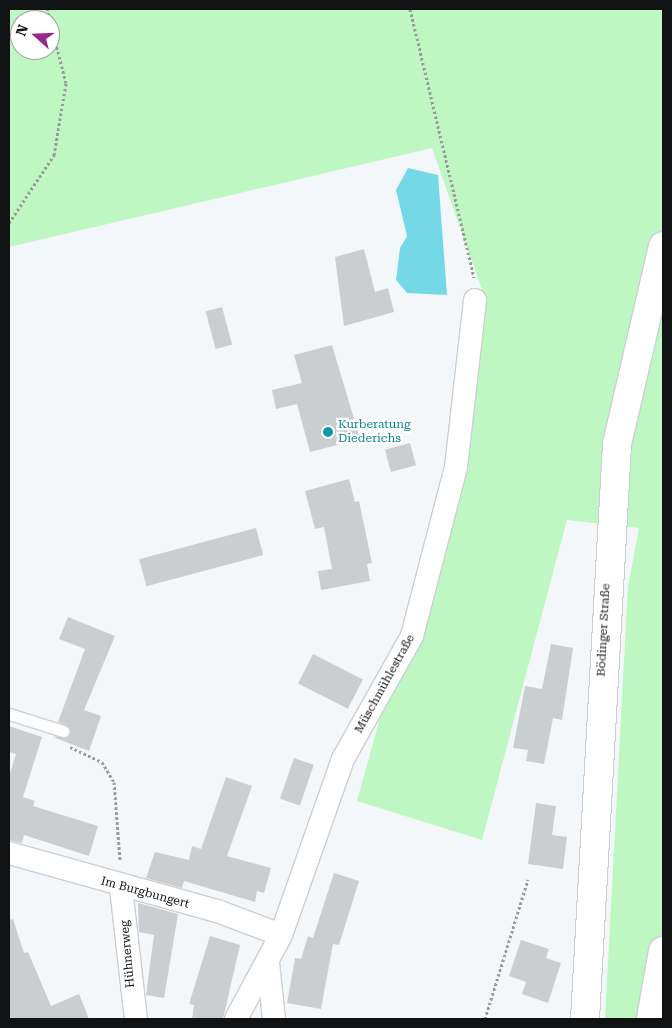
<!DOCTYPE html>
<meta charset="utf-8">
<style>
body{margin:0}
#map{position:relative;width:672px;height:1028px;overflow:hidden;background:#f3f7fa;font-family:"Roboto Serif",serif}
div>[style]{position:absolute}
.green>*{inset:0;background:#bef7c1}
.water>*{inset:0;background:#74d8e7}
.building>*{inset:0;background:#caced1;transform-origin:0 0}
.path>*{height:3px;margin-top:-1.5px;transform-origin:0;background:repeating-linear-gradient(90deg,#989b9d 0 2.5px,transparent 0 5px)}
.roads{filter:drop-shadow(1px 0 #cbcfd2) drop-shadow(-1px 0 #cbcfd2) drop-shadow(0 1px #cbcfd2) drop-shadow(0 -1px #cbcfd2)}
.lane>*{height:11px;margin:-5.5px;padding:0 5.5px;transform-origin:5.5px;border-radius:5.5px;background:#fff}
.street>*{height:22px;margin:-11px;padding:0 11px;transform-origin:11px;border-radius:11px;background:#fff}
.secondary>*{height:28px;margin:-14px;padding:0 14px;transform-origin:14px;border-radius:14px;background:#fff}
.dots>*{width:14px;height:14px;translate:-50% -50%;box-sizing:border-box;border:2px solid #fff;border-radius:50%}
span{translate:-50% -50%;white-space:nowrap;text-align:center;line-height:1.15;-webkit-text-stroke:4.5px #fff;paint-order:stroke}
.culture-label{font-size:12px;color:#0d838f}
.left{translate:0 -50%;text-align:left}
.street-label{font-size:12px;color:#111213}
.frame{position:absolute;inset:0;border:10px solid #111213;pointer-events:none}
.north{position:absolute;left:10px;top:10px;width:50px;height:50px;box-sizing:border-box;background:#fff;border:1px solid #a0a0a1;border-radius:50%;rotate:290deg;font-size:14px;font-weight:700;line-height:20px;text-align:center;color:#111213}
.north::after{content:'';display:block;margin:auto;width:18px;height:22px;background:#97298a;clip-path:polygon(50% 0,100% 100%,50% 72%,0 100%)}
</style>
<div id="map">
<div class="green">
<i style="clip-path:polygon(evenodd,9px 9px,663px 9px,663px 1019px,605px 1019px,628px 586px,639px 528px,567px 520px,482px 840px,357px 801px,424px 558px,486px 301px,432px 148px,9px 247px,9px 9px,20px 20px,50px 20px,50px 50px,20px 50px,20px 20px)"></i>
</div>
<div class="water">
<i style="clip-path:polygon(408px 168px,438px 175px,447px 295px,407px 293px,396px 280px,400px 248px,407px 236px,396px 190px)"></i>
</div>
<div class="building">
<i style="clip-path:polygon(364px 249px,375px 292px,388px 288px,394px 312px,344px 326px,335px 257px)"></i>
<i style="left:222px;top:307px;width:39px;height:17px;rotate:75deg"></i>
<i style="clip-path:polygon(332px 345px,360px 439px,310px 452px,297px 404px,276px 409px,272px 390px,302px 383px,294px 355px)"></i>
<i style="left:410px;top:443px;width:23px;height:26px;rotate:75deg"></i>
<i style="clip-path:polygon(349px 479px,355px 502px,359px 501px,372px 563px,367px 564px,370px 581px,321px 590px,318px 571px,332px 569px,324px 527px,315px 529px,305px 491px)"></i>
<i style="left:256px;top:528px;width:28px;height:121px;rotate:75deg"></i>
<i style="clip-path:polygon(68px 617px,115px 636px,84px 710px,101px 716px,89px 751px,53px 737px,70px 734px,68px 726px,58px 722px,85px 649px,59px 639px)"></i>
<i style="clip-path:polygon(551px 644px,573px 648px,562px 720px,553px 718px,544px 764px,526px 761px,528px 750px,513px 748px,525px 686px,542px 689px)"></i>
<i style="left:313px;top:654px;width:56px;height:33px;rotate:27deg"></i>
<i style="clip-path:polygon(9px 726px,42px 737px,23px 797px,35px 801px,33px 806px,98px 826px,89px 856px,24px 835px,22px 843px,9px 840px,9px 776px,16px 754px,9px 752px)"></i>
<i style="left:294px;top:758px;width:21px;height:43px;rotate:19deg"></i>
<i style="clip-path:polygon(226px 777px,252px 786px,227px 856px,271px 868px,264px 893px,257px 891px,255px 902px,184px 881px,182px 888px,146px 878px,155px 852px,189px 860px,192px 846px,201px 849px)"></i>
<i style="clip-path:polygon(536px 803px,556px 806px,552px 835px,567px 837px,563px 869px,528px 864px)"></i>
<i style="clip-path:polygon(334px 873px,359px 881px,339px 945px,333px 944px,321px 1009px,287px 1003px,295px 958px,301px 959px,308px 936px,313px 938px)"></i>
<i style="clip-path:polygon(138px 903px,178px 914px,164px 998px,146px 995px,154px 935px,139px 932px)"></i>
<i style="clip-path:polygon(13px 919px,24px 953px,28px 952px,51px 1006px,79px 994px,89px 1019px,9px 1019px,9px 920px)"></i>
<i style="clip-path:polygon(210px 936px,240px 945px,223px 1019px,192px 1019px,194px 1005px,189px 1004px)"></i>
<i style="clip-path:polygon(521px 940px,549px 949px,546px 958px,561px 963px,548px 1003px,522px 994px,526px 982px,509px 976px)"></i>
</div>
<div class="path">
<i style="left:410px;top:9px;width:276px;rotate:76.6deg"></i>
<i style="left:9px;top:223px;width:82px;rotate:-56.5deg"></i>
<i style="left:54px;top:155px;width:73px;rotate:-80.5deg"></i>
<i style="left:66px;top:83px;width:76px;rotate:-104.4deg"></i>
<i style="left:70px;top:747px;width:35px;rotate:25deg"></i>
<i style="left:102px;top:762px;width:23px;rotate:59deg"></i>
<i style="left:114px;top:782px;width:78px;rotate:85.6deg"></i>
<i style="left:485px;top:1019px;width:146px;rotate:-72.9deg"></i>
</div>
<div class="roads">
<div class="lane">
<i style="left:9px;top:714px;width:57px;rotate:17.5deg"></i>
</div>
<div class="street">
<i style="left:9px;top:853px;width:219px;rotate:15.6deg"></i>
<i style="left:220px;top:912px;width:65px;rotate:20.7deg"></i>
<i style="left:121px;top:888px;width:132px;rotate:83.5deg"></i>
<i style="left:268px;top:963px;width:56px;rotate:83.9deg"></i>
<i style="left:236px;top:1019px;width:95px;rotate:-61.8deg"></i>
<i style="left:281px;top:935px;width:187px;rotate:-70.6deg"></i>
<i style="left:343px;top:759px;width:141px;rotate:-60.7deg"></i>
<i style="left:412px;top:636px;width:175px;rotate:-75.4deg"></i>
<i style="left:456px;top:467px;width:168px;rotate:-83.5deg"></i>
</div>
<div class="secondary">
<i style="left:585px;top:1019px;width:576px;rotate:-86.81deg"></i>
<i style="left:617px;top:444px;width:203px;rotate:-76.9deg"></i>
<i style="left:651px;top:1019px;width:69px;rotate:-80deg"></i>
</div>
</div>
<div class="dots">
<i style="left:328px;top:432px;background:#0f9aa8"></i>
</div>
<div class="culture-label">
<span class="left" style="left:338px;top:432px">Kurberatung<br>Diederichs</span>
</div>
<div class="street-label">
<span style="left:604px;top:630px;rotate:-87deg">Bödinger Straße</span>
<span style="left:385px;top:684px;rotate:-61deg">Müschmühlestraße</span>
<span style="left:145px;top:893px;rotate:15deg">Im Burgbungert</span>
<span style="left:128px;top:954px;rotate:-95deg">Hühnerweg</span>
</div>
<div class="frame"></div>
<div class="north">N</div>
</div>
